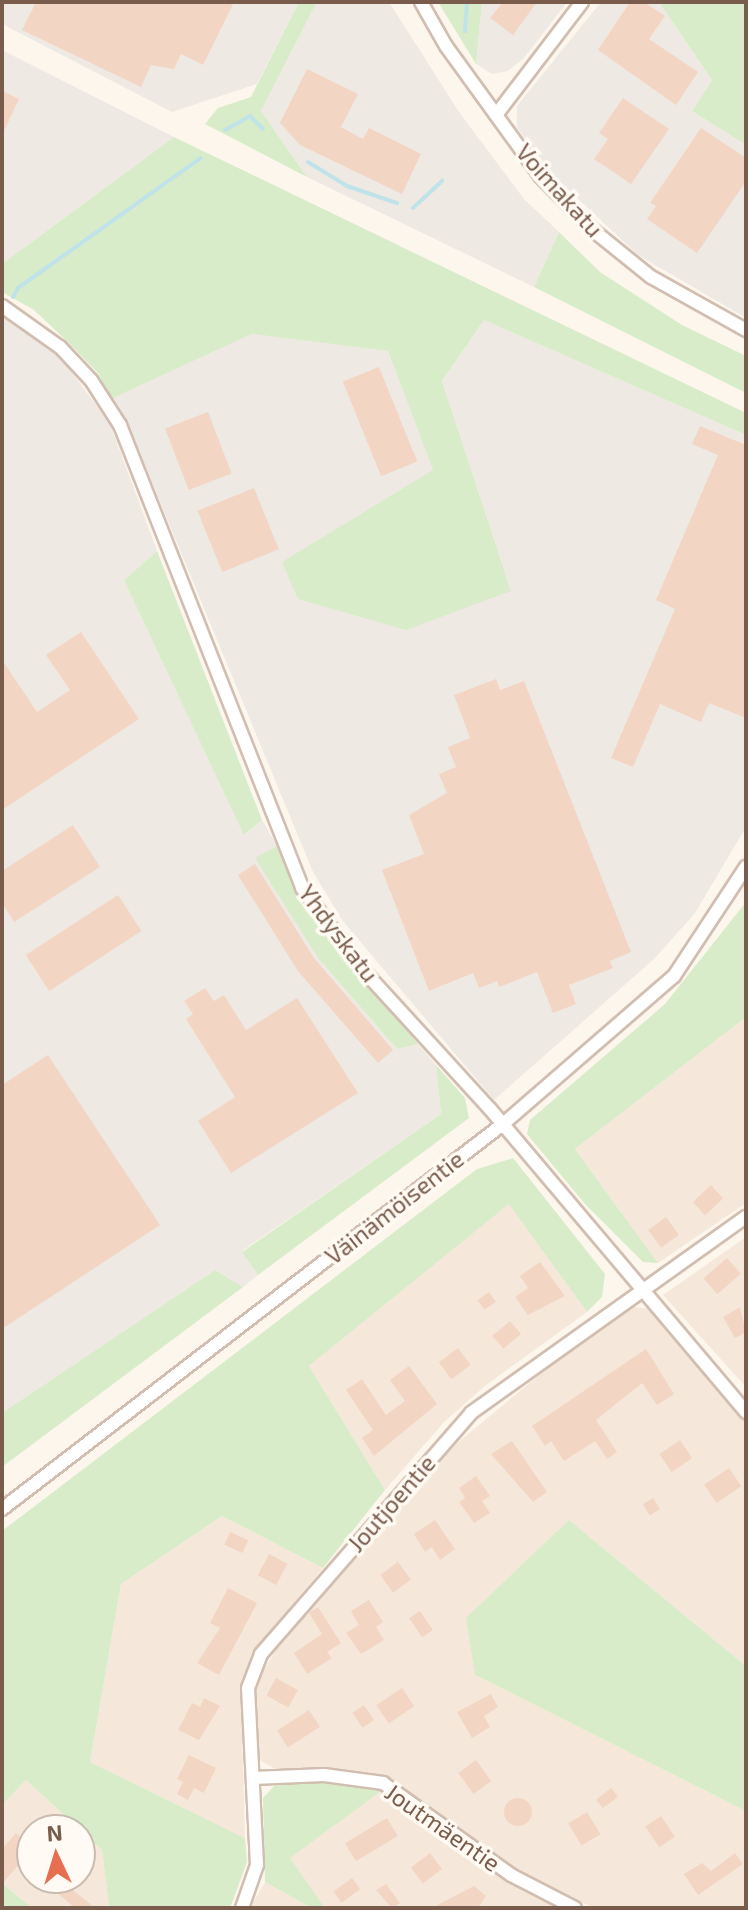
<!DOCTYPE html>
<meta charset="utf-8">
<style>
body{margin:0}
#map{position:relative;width:748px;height:1910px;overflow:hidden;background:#fdf6ec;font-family:"Exo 2",sans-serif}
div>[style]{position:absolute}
.residential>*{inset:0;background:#f5e8da}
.industrial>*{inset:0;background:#efe9e4}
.green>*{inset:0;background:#d8ecc9}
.stream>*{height:4px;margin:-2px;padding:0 2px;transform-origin:2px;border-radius:2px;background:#bfe3e8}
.building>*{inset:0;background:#f3d5c3;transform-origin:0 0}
.round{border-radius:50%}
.roads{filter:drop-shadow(2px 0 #d1beb0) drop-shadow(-2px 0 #d1beb0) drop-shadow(0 2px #d1beb0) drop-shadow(0 -2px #d1beb0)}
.street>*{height:12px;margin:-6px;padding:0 6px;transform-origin:6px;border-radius:6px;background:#fff}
span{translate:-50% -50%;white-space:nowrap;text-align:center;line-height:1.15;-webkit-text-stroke:7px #fffaf3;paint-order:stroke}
.street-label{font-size:24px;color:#7a5c4d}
.frame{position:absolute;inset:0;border:4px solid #7a5c4d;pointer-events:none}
.north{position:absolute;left:16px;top:1814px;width:80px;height:80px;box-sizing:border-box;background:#fffaf3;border:2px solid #cabbb1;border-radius:50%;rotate:356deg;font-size:22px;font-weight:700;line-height:32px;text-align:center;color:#7a5c4d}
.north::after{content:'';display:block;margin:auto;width:28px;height:36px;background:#e76f51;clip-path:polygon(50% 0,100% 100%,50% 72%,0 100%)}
</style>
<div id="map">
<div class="residential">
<i style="clip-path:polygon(746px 1017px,746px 1203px,658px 1263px,575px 1149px)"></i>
<i style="clip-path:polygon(510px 1203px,587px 1312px,485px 1386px,444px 1422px,385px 1490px,309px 1366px)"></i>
<i style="clip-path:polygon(746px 1237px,746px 1387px,663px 1295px)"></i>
<i style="clip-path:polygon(633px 1307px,651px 1309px,746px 1420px,746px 1666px,569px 1520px,475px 1675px,746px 1811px,746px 1908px,594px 1908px,516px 1872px,387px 1777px,279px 1771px,261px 1761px,257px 1747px,256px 1683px,291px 1624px,455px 1445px,574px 1346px)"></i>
<i style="clip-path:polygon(222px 1516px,323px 1568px,252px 1653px,241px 1688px,245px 1838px,90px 1762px,121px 1584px)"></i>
<i style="clip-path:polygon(evenodd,26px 1780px,102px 1850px,109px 1908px,32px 1908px,2px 1883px,2px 1805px,26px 1780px,32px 1830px,80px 1830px,80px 1878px,32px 1878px,32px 1830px)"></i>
<i style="clip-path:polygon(384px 1789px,567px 1908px,325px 1908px,289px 1858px)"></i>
<i style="clip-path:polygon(265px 1882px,312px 1908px,250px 1908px)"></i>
</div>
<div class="industrial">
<i style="clip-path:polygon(2px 2px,299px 2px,257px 84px,172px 112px,2px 24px)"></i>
<i style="clip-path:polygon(317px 2px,389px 2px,459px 112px,524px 199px,559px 232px,534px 287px,307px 177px,261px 111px)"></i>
<i style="clip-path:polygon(482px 2px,567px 2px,524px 58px,508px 71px,492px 74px,476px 64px)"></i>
<i style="clip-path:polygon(601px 2px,659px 2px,712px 80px,692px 111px,746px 145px,746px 318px,638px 255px,559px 181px,517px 128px,517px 106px)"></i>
<i style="clip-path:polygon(2px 50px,174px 137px,2px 264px)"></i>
<i style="clip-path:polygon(2px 314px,59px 355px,110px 424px,157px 551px,124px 580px,245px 835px,262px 820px,277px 846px,256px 858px,318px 958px,397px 1049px,418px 1044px,436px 1065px,441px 1114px,242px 1251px,258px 1275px,243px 1287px,215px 1270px,2px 1413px)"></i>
<i style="clip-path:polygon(484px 320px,746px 435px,746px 827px,695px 913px,654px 959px,494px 1100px,342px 920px,313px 872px,127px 422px,111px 399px,252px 334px,388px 351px,433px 470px,511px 591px,442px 381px)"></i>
</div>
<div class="green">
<i style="clip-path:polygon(299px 2px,317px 2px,261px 111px,307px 177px,205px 124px,218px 108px,251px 97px)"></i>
<i style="clip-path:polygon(438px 2px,482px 2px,476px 64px)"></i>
<i style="clip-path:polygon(659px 2px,746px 2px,746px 145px,692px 111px,712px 80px)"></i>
<i style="clip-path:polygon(174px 137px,746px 413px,746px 435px,484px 320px,442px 381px,511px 591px,406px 630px,298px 599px,282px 562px,433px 470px,388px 351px,252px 334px,111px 399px,98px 373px,69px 343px,34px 310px,2px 292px,2px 264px)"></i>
<i style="clip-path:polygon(559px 232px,600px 272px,682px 325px,746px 356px,746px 393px,534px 287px)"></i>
<i style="clip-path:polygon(157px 551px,262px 820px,244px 835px,124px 580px)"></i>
<i style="clip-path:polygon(277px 846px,299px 894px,418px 1044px,397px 1049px,318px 958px,255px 858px)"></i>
<i style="clip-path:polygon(746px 902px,746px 1017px,575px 1149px,658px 1263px,643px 1262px,585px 1204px,527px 1134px,530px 1120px,665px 1004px)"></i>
<i style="clip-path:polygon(436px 1065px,465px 1098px,469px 1118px,258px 1275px,242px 1252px,441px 1114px)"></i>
<i style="clip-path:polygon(513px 1158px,605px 1274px,602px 1297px,587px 1312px,509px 1204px,309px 1366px,385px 1490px,323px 1568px,222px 1516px,121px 1584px,90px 1762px,245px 1838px,247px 1862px,230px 1908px,109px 1908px,102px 1850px,26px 1780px,2px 1805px,2px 1531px,477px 1169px)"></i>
<i style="clip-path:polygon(215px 1270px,243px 1287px,2px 1467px,2px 1413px)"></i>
<i style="clip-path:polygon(569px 1520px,746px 1666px,746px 1811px,475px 1675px,466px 1618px)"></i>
<i style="clip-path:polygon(325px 1781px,384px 1789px,290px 1858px,325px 1908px,312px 1908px,265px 1882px,263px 1798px,275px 1785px)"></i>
<i style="clip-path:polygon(2px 1883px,32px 1908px,2px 1908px)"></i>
</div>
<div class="stream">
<i style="left:465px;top:31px;width:29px;rotate:-86deg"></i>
<i style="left:225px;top:130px;width:29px;rotate:-29deg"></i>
<i style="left:250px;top:116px;width:18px;rotate:45deg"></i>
<i style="left:308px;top:162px;width:46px;rotate:31.6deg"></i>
<i style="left:347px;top:186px;width:53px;rotate:18.8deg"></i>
<i style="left:413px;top:208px;width:40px;rotate:-43deg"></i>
<i style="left:13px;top:297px;width:10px;rotate:-61deg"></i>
<i style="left:18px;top:288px;width:224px;rotate:-35.4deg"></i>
</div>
<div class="building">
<i style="clip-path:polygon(36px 2px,234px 2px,203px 65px,181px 54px,174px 69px,151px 65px,141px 87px,22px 30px)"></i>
<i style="clip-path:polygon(503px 2px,537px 2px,513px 35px,490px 18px)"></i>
<i style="clip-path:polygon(630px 2px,644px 2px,665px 16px,649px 39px,698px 72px,676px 105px,598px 50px)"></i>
<i style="clip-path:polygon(307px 69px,358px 94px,341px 127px,363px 139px,369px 128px,421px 154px,402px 194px,300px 145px,280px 123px)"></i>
<i style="clip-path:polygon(2px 91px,19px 99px,2px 135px)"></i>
<i style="clip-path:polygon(623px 98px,669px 129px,631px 184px,594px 159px,608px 139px,599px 133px)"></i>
<i style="clip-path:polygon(701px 128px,746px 158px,746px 181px,697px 253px,647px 219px,656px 206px,650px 203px)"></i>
<i style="left:379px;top:367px;width:102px;height:39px;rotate:68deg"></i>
<i style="left:208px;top:412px;width:66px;height:46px;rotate:69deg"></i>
<i style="clip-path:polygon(700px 426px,746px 445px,746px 718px,709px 703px,701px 722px,660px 704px,633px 767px,611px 758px,675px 609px,656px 600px,718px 455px,692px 444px)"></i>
<i style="left:254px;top:488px;width:66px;height:61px;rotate:68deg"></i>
<i style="clip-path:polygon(81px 632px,139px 719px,2px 810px,2px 660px,37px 712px,70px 690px,46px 655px)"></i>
<i style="clip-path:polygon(496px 679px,500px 690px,524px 681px,631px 952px,610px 961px,613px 968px,569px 985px,576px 1004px,553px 1013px,537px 972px,499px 987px,497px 981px,479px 988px,473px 973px,429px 991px,382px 870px,424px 854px,409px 815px,447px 793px,439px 774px,456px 767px,448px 747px,470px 738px,454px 695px)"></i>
<i style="clip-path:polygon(73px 825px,100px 867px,14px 922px,2px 903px,2px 871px)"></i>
<i style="clip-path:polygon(255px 864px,314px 958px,393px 1050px,378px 1063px,298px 971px,238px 875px)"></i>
<i style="left:118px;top:895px;width:43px;height:110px;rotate:57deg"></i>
<i style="clip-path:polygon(205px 988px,214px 1001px,224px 995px,246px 1030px,297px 998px,358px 1093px,231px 1173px,198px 1121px,235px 1097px,186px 1019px,193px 1014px,184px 1001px)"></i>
<i style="clip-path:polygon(48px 1055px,160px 1225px,2px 1329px,2px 1085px)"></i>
<i style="left:711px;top:1185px;width:18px;height:25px;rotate:47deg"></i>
<i style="left:666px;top:1217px;width:22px;height:22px;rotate:54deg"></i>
<i style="left:727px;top:1258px;width:21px;height:31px;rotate:49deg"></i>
<i style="clip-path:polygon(540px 1262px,565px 1296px,528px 1315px,515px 1297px,528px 1288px,520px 1276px)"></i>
<i style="left:489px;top:1292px;width:12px;height:14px;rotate:55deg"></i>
<i style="clip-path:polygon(740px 1307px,746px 1332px,735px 1338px,723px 1317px)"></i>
<i style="left:510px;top:1321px;width:17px;height:23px;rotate:50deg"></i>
<i style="left:458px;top:1348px;width:21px;height:24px;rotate:53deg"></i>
<i style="clip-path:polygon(646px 1349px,674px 1394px,657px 1405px,642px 1383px,596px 1420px,617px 1452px,607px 1459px,595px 1441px,564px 1461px,551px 1441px,545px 1446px,532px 1426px)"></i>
<i style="clip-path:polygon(409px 1366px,437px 1404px,374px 1456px,362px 1438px,373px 1430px,346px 1390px,362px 1379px,386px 1415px,405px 1401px,390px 1380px)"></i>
<i style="left:680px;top:1440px;width:22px;height:25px;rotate:56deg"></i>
<i style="clip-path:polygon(512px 1441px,547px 1492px,533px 1502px,491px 1454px)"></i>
<i style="left:729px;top:1468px;width:22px;height:30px;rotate:56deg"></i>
<i style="clip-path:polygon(476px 1476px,490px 1496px,482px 1501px,490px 1513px,474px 1523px,459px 1502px,465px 1498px,459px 1488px)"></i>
<i style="left:653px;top:1498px;width:13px;height:12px;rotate:58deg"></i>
<i style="clip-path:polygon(435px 1520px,455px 1549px,440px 1560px,432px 1547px,425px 1552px,414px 1534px)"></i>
<i style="left:230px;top:1532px;width:20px;height:14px;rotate:24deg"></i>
<i style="left:269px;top:1554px;width:21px;height:24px;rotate:28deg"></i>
<i style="left:398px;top:1562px;width:22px;height:22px;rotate:54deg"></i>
<i style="clip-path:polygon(228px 1588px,257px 1603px,219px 1675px,197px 1663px,220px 1628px,210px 1623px)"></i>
<i style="clip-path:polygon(369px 1600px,383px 1622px,376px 1627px,384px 1640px,361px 1654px,346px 1633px,359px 1625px,351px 1611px)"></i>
<i style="clip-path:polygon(318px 1607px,341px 1643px,327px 1652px,332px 1658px,307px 1674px,294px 1653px,322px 1634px,309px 1613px)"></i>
<i style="left:420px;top:1611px;width:23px;height:13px;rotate:56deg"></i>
<i style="left:276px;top:1678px;width:25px;height:20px;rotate:29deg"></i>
<i style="left:402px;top:1688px;width:22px;height:31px;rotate:56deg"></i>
<i style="clip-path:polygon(491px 1694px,498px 1707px,484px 1716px,490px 1727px,472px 1738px,457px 1712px)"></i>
<i style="clip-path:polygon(204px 1698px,220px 1706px,199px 1740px,178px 1730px,192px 1703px,200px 1707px)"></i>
<i style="left:364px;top:1705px;width:18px;height:14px;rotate:56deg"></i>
<i style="left:309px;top:1710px;width:20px;height:38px;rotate:57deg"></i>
<i style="clip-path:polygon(189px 1755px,216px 1768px,204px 1793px,194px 1788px,188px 1800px,177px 1794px,183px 1782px,177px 1779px)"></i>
<i style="left:476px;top:1760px;width:26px;height:22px;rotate:54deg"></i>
<i style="left:611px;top:1788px;width:11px;height:19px;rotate:52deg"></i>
<i class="round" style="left:504px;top:1798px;width:28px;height:28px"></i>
<i style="left:587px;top:1812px;width:26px;height:22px;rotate:59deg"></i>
<i style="left:661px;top:1816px;width:25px;height:19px;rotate:56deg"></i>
<i style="left:387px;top:1818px;width:21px;height:49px;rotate:59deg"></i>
<i style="clip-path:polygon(16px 1833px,32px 1847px,32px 1871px,21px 1862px,2px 1884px,2px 1849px)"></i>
<i style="left:430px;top:1853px;width:20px;height:24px;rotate:53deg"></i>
<i style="clip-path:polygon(735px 1853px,743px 1864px,698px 1895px,684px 1874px,702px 1863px,711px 1871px)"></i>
<i style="clip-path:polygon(40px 1878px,75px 1878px,68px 1886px,95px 1908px,75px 1908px)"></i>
<i style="left:352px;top:1878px;width:14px;height:23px;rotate:54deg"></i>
<i style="clip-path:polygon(386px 1884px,400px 1903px,392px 1908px,376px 1890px)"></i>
<i style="clip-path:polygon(474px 1886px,486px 1896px,478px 1908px,432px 1908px)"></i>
</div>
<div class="roads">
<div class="street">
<i style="left:421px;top:2px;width:51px;rotate:60.4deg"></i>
<i style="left:446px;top:46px;width:160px;rotate:54.1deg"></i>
<i style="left:540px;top:176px;width:77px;rotate:45.5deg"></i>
<i style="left:594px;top:231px;width:73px;rotate:38.9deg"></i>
<i style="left:651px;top:277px;width:109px;rotate:29.2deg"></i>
<i style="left:496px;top:115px;width:142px;rotate:-52.7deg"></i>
<i style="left:2px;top:306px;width:71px;rotate:35.3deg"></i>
<i style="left:60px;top:347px;width:45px;rotate:46.8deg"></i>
<i style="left:91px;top:380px;width:54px;rotate:57.2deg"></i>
<i style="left:120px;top:425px;width:497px;rotate:68.5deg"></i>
<i style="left:302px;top:888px;width:102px;rotate:53.4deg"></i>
<i style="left:363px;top:970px;width:188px;rotate:47.6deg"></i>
<i style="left:490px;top:1109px;width:397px;rotate:49.8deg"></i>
<i style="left:2px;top:1509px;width:632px;rotate:-37.54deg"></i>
<i style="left:503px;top:1124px;width:226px;rotate:-40.9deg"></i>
<i style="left:674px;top:976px;width:131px;rotate:-56.6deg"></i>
<i style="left:253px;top:1778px;width:71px;rotate:-2.4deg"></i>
<i style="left:324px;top:1775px;width:60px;rotate:7.7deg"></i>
<i style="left:383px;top:1783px;width:158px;rotate:35.7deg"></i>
<i style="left:511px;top:1875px;width:72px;rotate:27.3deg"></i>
<i style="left:242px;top:1908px;width:46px;rotate:-70.8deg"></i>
<i style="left:257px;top:1865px;width:177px;rotate:-92.9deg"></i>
<i style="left:248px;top:1688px;width:36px;rotate:-69deg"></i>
<i style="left:261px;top:1654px;width:320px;rotate:-48.9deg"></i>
<i style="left:471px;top:1413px;width:338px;rotate:-35.5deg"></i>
</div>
</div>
<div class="street-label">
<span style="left:560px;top:190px;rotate:48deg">Voimakatu</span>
<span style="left:339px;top:933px;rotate:53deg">Yhdyskatu</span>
<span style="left:394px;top:1207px;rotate:-38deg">Väinämöisentie</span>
<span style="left:391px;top:1503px;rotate:-49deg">Joutjoentie</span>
<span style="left:443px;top:1827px;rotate:35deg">Joutmäentie</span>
</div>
<div class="frame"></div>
<div class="north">N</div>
</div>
